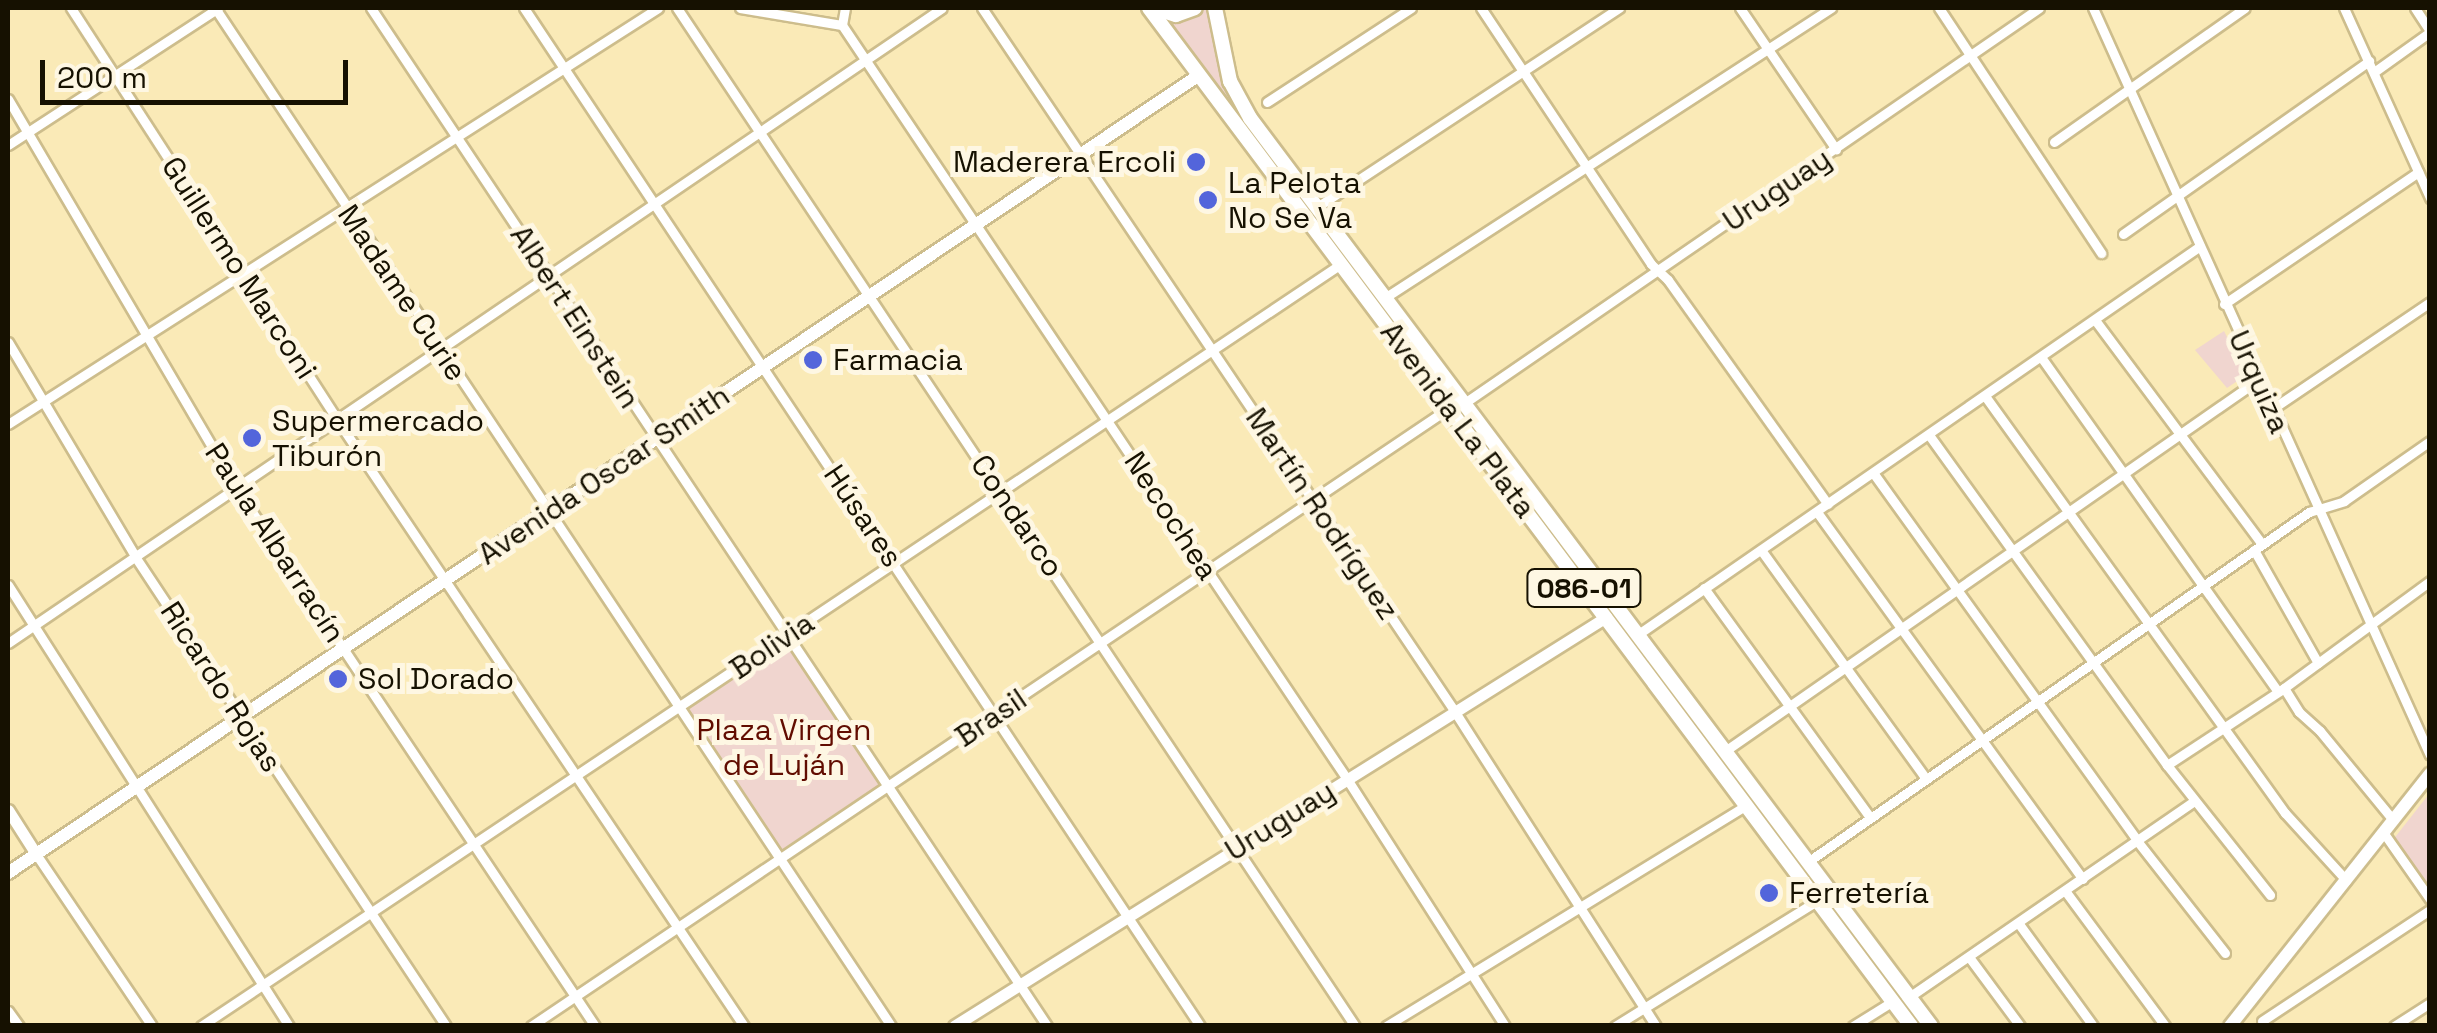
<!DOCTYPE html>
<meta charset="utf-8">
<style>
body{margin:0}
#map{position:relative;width:2437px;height:1033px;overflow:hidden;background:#faeab7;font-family:"Space Grotesk",sans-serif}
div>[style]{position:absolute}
.green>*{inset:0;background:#f0d5cf;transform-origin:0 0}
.roads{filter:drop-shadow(2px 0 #cdbd8c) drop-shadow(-2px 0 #cdbd8c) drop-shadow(0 2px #cdbd8c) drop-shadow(0 -2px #cdbd8c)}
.minor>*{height:9px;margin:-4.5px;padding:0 4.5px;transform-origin:4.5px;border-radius:4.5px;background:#fff}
.tertiary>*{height:11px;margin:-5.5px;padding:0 5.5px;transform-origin:5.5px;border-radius:5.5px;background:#fff}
.secondary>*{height:12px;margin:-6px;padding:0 6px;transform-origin:6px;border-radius:6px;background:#fff}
.primary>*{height:14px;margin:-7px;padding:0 7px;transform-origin:7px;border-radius:7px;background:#fff}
.dots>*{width:28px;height:28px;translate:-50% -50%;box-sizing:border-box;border:5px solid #fef7e3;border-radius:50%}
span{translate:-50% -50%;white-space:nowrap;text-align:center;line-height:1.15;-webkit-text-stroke:10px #fef7e3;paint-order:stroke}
.shield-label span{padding:2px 8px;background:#fef7e3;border:2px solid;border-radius:8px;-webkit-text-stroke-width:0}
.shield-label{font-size:28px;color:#161101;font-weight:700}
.poi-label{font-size:30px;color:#161101}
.right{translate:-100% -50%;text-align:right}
.left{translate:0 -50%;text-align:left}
.street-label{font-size:30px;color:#161101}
.park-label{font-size:30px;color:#610c00}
.frame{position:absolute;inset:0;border:10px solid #161101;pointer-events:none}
.scale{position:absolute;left:40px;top:60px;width:308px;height:45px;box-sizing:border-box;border:5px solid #161101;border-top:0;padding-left:12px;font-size:30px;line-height:35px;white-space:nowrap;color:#161101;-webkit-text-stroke:8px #fef7e3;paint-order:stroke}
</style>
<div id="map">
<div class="green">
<i style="clip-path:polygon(1199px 8px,1209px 8px,1223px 81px,1235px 106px,1922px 1025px,1166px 19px)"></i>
<i style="clip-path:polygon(2224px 331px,2246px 375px,2227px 388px,2195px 350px)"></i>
<i style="left:788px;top:635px;width:182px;height:130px;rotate:57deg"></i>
<i style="clip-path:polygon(2429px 794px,2429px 895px,2392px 841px)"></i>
</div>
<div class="roads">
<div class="minor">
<i style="left:71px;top:8px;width:492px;rotate:57.1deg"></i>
<i style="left:338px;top:421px;width:729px;rotate:56.14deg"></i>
<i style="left:215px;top:8px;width:1222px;rotate:56.41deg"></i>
<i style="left:371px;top:8px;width:1222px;rotate:56.41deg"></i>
<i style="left:524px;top:8px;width:1222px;rotate:56.41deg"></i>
<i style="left:677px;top:8px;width:1223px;rotate:56.34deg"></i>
<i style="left:740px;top:8px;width:103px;rotate:9.5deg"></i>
<i style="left:845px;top:8px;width:17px;rotate:100deg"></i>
<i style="left:842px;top:25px;width:907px;rotate:56.19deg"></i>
<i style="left:1347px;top:779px;width:293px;rotate:57.4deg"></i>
<i style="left:982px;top:8px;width:848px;rotate:56.1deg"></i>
<i style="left:1455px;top:712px;width:373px;rotate:57.4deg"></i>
<i style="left:1481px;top:8px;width:307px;rotate:56.4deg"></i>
<i style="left:1651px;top:264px;width:23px;rotate:43deg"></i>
<i style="left:1668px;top:280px;width:275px;rotate:54.5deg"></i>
<i style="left:1740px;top:8px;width:171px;rotate:55.8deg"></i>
<i style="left:1939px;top:8px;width:294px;rotate:56.5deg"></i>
<i style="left:2093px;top:8px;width:819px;rotate:65.72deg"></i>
<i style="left:2344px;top:8px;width:209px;rotate:65.6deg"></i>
<i style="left:2415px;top:8px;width:27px;rotate:57deg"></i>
<i style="left:2374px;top:72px;width:69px;rotate:-35.5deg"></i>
<i style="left:8px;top:99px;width:451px;rotate:59.6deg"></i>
<i style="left:236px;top:488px;width:647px;rotate:56.29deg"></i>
<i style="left:1267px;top:102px;width:172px;rotate:-33.1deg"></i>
<i style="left:2054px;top:142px;width:233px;rotate:-35.1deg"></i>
<i style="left:8px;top:145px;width:251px;rotate:-33.1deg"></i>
<i style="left:1317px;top:207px;width:362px;rotate:-33.4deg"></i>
<i style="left:2123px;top:234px;width:301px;rotate:-35.1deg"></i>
<i style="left:1386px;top:297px;width:531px;rotate:-33deg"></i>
<i style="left:2224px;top:304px;width:235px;rotate:-34.2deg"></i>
<i style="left:2095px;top:320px;width:279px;rotate:53.3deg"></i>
<i style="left:8px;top:342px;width:251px;rotate:59.3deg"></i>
<i style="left:136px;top:558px;width:561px;rotate:56.48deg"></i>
<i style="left:2041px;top:357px;width:410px;rotate:54.7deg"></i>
<i style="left:1985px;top:396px;width:514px;rotate:54.27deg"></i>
<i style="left:2285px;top:813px;width:91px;rotate:47.7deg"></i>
<i style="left:1463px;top:404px;width:699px;rotate:-34.51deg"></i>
<i style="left:2272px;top:409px;width:191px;rotate:-34.1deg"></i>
<i style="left:8px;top:424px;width:772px;rotate:-32.62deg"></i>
<i style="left:1929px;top:435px;width:407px;rotate:54.2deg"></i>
<i style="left:2167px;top:765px;width:166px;rotate:51.6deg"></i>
<i style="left:1874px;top:474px;width:453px;rotate:54.3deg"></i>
<i style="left:2138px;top:842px;width:141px;rotate:51.9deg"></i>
<i style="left:1817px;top:512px;width:453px;rotate:54.1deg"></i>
<i style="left:1761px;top:550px;width:280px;rotate:54.2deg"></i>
<i style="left:2254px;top:550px;width:130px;rotate:60.5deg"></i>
<i style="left:8px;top:585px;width:523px;rotate:57.5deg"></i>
<i style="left:1704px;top:588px;width:283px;rotate:54.1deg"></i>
<i style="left:1637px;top:635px;width:684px;rotate:-34.64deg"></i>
<i style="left:8px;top:643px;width:1129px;rotate:-34.21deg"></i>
<i style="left:2284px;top:688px;width:28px;rotate:58deg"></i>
<i style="left:2299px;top:712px;width:28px;rotate:42deg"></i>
<i style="left:2320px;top:731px;width:115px;rotate:50.6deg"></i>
<i style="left:1725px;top:751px;width:649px;rotate:-34.84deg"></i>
<i style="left:2167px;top:765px;width:140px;rotate:-33.3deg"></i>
<i style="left:2284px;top:688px;width:181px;rotate:-36.2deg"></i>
<i style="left:2383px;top:832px;width:82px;rotate:55deg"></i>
<i style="left:36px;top:854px;width:207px;rotate:56deg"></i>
<i style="left:1809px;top:861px;width:610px;rotate:-34.92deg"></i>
<i style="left:2309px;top:512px;width:37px;rotate:-17deg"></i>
<i style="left:2344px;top:501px;width:105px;rotate:-34.9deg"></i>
<i style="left:2066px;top:892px;width:167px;rotate:53.5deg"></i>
<i style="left:2019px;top:924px;width:126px;rotate:54deg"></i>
<i style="left:1969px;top:957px;width:86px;rotate:53.5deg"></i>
<i style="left:1909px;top:997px;width:346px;rotate:-34.5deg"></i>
<i style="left:8px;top:1011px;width:19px;rotate:54deg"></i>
<i style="left:2262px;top:1021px;width:201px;rotate:-33.5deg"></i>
<i style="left:201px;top:1026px;width:1371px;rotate:-33.76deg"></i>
<i style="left:531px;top:1026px;width:1107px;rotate:-33.95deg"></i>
<i style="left:1386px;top:1026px;width:423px;rotate:-31.5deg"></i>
<i style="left:1615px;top:1026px;width:239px;rotate:-31.8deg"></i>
<i style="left:1853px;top:1026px;width:47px;rotate:-32deg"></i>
<i style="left:2394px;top:1026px;width:43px;rotate:-32.6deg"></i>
</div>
<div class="tertiary">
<i style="left:8px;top:810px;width:52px;rotate:57.5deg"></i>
<i style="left:954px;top:1026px;width:770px;rotate:-32.1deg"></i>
</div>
<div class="secondary">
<i style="left:8px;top:873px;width:1434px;rotate:-33.82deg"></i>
<i style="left:2230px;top:1026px;width:322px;rotate:-51.6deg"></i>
</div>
<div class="primary">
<i style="left:1149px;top:8px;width:1272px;rotate:53.18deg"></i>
<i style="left:1154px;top:8px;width:23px;rotate:18deg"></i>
<i style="left:1176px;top:15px;width:20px;rotate:-20deg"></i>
<i style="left:1215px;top:8px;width:75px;rotate:78.4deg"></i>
<i style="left:1230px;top:81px;width:42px;rotate:61.6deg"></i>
<i style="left:1250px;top:118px;width:1135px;rotate:53.13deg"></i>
</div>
</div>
<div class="dots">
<i style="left:1196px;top:162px;background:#5365db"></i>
<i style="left:1208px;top:200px;background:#5365db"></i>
<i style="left:813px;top:360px;background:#5365db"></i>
<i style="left:252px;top:438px;background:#5365db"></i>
<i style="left:338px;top:679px;background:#5365db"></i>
<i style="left:1769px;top:893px;background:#5365db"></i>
</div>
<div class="shield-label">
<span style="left:1584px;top:588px">086-01</span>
</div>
<div class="poi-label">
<span class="right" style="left:1176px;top:162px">Maderera Ercoli</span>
<span class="left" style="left:1228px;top:200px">La Pelota<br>No Se Va</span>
<span class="left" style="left:833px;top:360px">Farmacia</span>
<span class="left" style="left:272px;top:438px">Supermercado<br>Tiburón</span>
<span class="left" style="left:358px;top:679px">Sol Dorado</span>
<span class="left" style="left:1789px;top:893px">Ferretería</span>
</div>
<div class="street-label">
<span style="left:1777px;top:190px;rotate:-34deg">Uruguay</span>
<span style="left:239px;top:268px;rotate:57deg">Guillermo Marconi</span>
<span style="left:402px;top:293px;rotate:56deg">Madame Curie</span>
<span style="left:575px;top:317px;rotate:57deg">Albert Einstein</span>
<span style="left:2259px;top:382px;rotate:66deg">Urquiza</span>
<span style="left:1458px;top:420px;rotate:53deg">Avenida La Plata</span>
<span style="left:604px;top:475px;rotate:-34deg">Avenida Oscar Smith</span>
<span style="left:1322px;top:514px;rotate:56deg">Martín Rodríguez</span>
<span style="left:863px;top:516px;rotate:56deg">Húsares</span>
<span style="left:1017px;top:516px;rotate:56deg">Condarco</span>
<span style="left:1171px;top:516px;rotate:57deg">Necochea</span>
<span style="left:275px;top:543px;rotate:57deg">Paula Albarracín</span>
<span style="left:772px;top:646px;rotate:-34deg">Bolivia</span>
<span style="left:221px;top:687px;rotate:57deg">Ricardo Rojas</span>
<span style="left:991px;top:718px;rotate:-34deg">Brasil</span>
<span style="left:1280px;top:821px;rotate:-32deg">Uruguay</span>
</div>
<div class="park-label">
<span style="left:784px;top:747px">Plaza Virgen<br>de Luján</span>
</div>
<div class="frame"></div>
<div class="scale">200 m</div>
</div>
